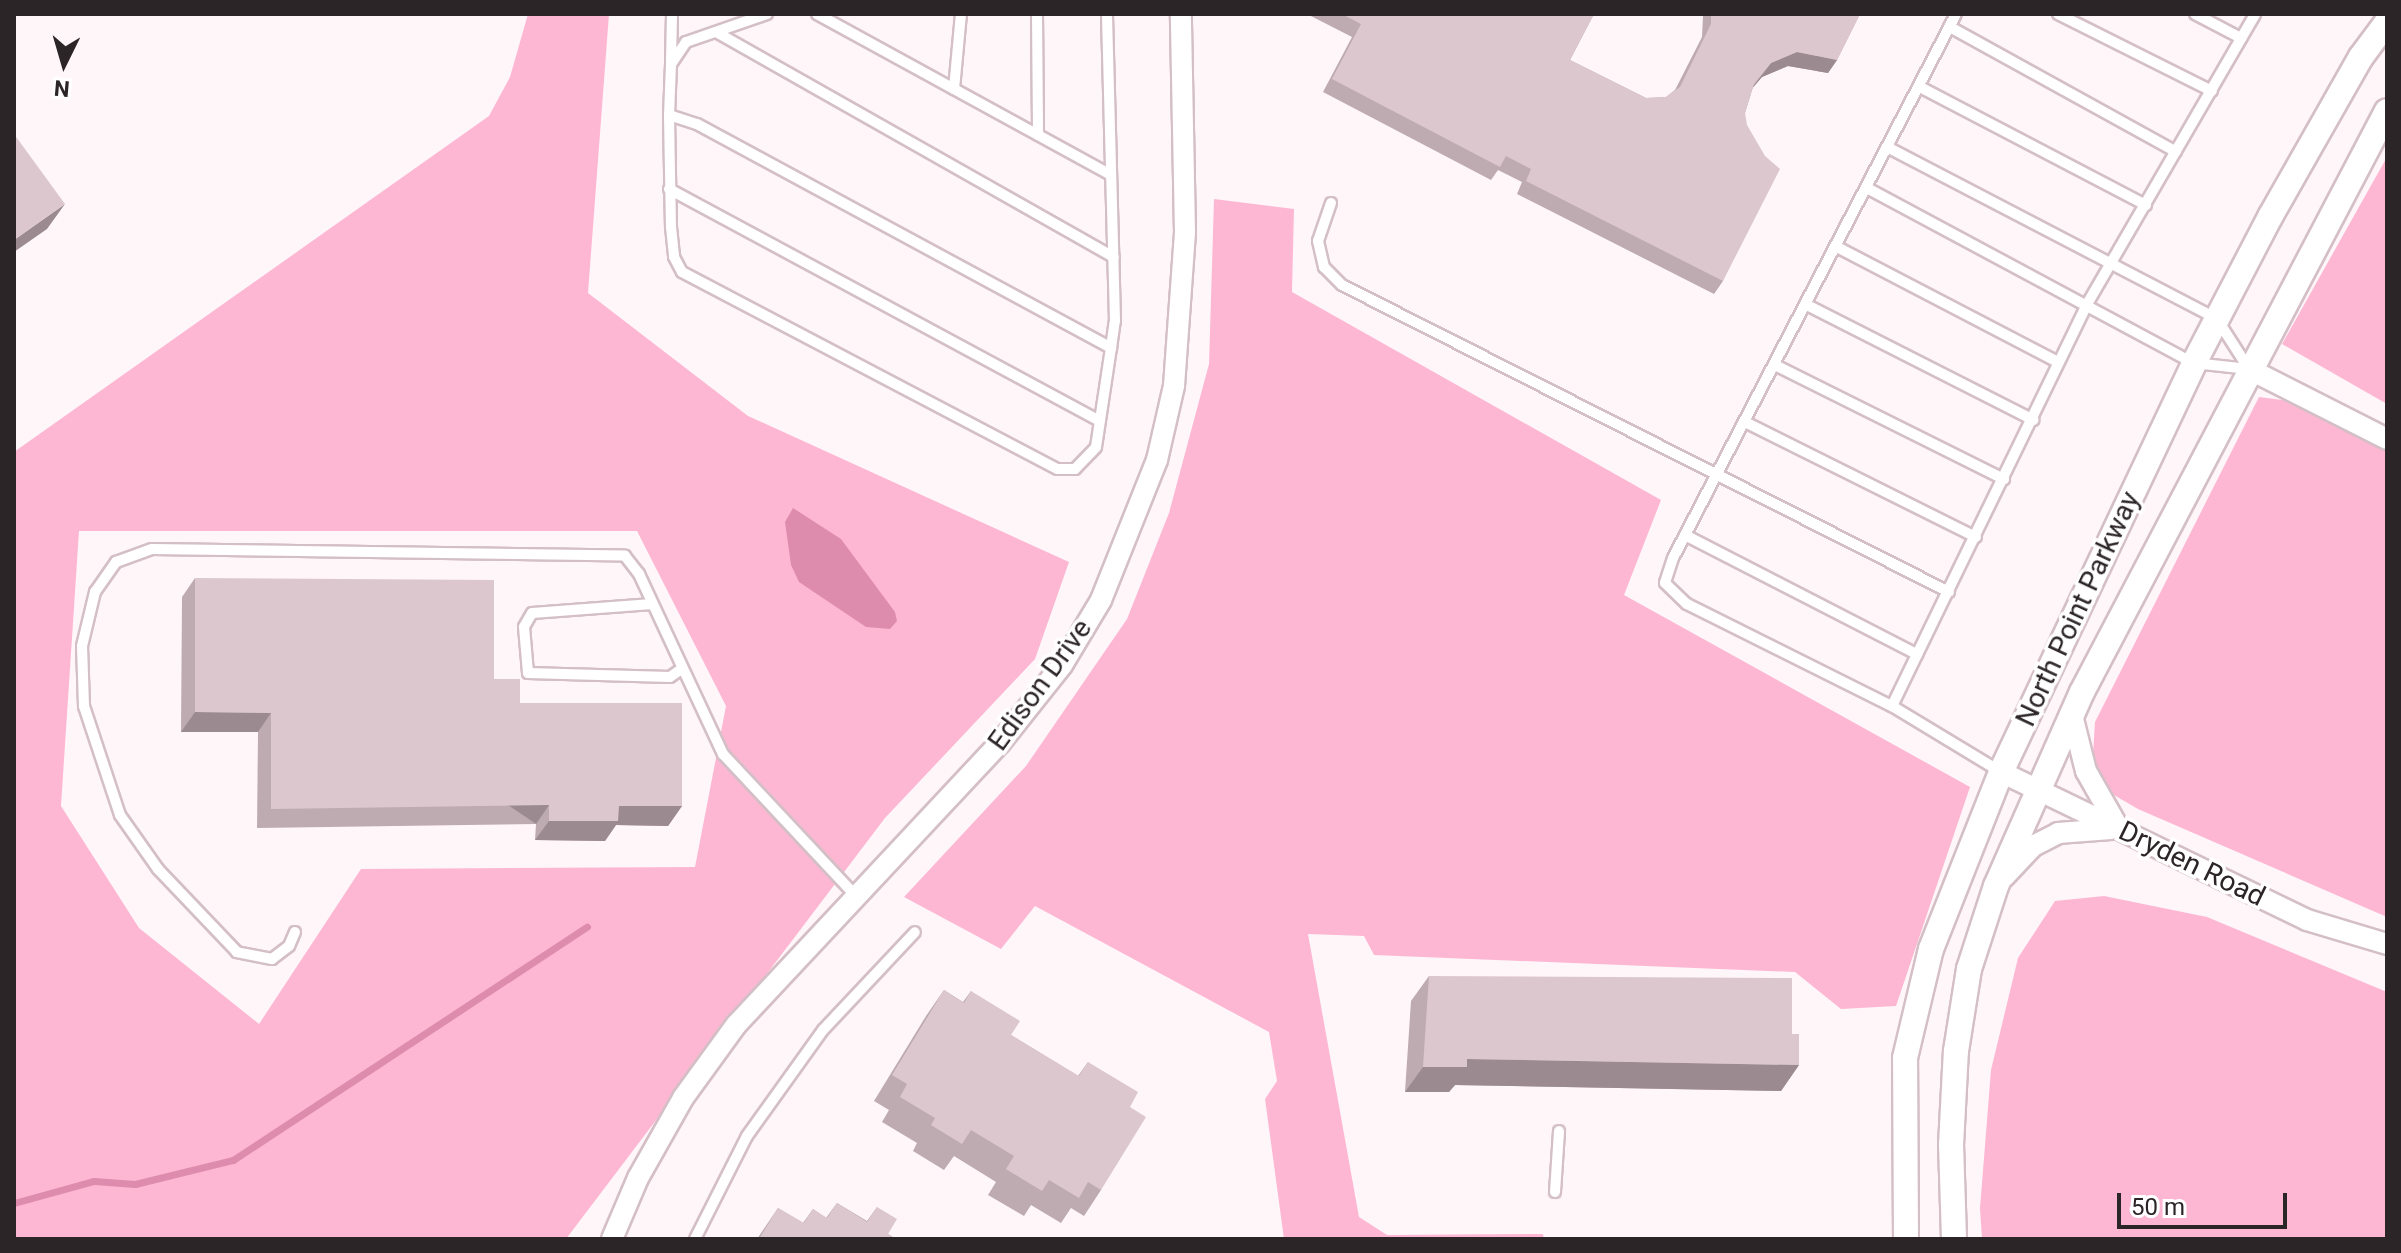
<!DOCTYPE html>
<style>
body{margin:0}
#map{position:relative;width:2401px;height:1253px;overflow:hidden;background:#fff6f9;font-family:Roboto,sans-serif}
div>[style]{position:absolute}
.green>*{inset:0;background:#feb7d3}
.water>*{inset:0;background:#de8cae}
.stream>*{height:7px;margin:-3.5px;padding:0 3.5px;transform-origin:3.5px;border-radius:3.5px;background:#de8cae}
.roads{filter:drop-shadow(2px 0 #d4bfc6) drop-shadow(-2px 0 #d4bfc6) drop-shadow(0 2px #d4bfc6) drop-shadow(0 -2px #d4bfc6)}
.service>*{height:10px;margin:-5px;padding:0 5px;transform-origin:5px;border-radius:5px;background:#fff}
.minor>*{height:20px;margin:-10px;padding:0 10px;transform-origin:10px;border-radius:10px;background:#fff}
.tertiary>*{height:24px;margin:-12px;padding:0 12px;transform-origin:12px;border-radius:12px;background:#fff}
.wall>*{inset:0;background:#beabb2}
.shaded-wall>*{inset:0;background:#9b8b91;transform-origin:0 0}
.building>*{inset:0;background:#ddc7cf}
span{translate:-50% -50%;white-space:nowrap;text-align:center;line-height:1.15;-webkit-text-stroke:7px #fff;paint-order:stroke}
.street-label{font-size:28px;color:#2c2528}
.frame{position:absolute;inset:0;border:16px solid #2c2528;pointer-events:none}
.north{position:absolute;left:24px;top:24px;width:80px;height:80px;-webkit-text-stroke:6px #fff;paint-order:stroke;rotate:185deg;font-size:22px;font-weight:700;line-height:32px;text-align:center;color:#2c2528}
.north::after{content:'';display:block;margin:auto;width:28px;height:36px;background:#2c2528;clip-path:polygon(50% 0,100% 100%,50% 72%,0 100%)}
.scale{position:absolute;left:2117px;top:1193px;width:170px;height:36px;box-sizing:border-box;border:4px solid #2c2528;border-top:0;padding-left:10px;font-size:24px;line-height:28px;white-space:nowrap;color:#2c2528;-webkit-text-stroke:6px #fff;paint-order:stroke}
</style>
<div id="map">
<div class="green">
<i style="clip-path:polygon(evenodd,528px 14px,609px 14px,588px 293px,748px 416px,1069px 562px,1035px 659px,885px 818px,566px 1239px,14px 1239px,14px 452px,489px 116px,510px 77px,528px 14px,79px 531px,637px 531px,726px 706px,695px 867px,361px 869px,259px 1024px,139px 928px,61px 806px,79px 531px)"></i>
<i style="clip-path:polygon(2387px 157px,2387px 404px,2282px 344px)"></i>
<i style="clip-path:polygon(1214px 199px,1294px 209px,1292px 292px,1661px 500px,1624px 595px,1970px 787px,1896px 1006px,1841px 1009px,1795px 972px,1374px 955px,1364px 936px,1308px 934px,1359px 1217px,1387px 1235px,1543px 1234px,1544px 1239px,1284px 1239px,1265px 1099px,1277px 1081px,1269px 1032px,1035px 906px,1001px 949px,904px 897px,1026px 766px,1127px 619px,1169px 513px,1209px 364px)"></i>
<i style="clip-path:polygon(2259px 397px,2289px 401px,2387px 449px,2387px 917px,2138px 809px,2107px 791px,2093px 755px,2095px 722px)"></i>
<i style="clip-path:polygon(2104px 896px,2207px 917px,2387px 992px,2387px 1239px,1982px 1239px,1980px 1208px,1991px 1070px,2018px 958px,2055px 901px)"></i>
</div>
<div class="water">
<i style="clip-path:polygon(793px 508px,841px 539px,895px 612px,897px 621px,890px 629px,866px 627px,799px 582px,791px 565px,785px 522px)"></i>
</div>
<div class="stream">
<i style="left:14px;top:1203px;width:83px;rotate:-15.4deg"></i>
<i style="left:94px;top:1181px;width:41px;rotate:4.2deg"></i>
<i style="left:135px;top:1184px;width:101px;rotate:-13.8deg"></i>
<i style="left:233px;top:1160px;width:424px;rotate:-33.4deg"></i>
</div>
<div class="roads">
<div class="service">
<i style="left:767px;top:14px;width:86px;rotate:160.9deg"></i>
<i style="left:686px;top:42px;width:27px;rotate:124deg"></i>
<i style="left:671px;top:64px;width:51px;rotate:92.2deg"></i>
<i style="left:669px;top:115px;width:29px;rotate:18deg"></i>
<i style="left:697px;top:124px;width:471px;rotate:28.4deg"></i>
<i style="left:1111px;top:348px;width:27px;rotate:-82deg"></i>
<i style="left:1115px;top:321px;width:307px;rotate:-91.5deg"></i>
<i style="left:817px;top:14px;width:335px;rotate:28.7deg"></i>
<i style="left:1037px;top:14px;width:121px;rotate:89.5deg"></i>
<i style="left:1956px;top:14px;width:613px;rotate:117.48deg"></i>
<i style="left:1673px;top:558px;width:26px;rotate:108deg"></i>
<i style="left:1665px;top:583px;width:30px;rotate:44deg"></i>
<i style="left:1687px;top:604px;width:229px;rotate:26.5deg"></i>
<i style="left:1892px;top:706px;width:127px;rotate:31.2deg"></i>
<i style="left:2058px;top:14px;width:172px;rotate:26.6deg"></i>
<i style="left:2195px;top:14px;width:52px;rotate:27.6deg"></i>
<i style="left:1950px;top:27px;width:258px;rotate:28.9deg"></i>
<i style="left:716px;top:32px;width:457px;rotate:29.5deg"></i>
<i style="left:671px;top:62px;width:48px;rotate:-88.8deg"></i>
<i style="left:1920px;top:87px;width:255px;rotate:27.6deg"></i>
<i style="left:954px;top:89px;width:75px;rotate:-84.7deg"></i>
<i style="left:669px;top:115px;width:112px;rotate:89deg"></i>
<i style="left:671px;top:227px;width:30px;rotate:84deg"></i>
<i style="left:674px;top:257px;width:17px;rotate:62deg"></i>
<i style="left:682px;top:272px;width:424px;rotate:27.7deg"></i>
<i style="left:1058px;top:469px;width:17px"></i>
<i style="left:1075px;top:469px;width:30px;rotate:-46deg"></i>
<i style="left:1096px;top:447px;width:100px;rotate:-81.4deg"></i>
<i style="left:1889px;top:148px;width:370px;rotate:27.5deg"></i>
<i style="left:2217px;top:319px;width:59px;rotate:57.4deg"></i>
<i style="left:1867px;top:188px;width:371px;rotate:28.2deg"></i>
<i style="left:2194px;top:363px;width:55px;rotate:6.2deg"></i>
<i style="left:669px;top:189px;width:489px;rotate:28.3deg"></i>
<i style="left:1331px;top:203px;width:40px;rotate:108.9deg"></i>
<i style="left:1318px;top:241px;width:27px;rotate:77deg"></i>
<i style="left:1324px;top:267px;width:25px;rotate:45deg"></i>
<i style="left:1342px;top:285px;width:680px;rotate:26.83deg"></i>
<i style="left:1837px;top:247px;width:249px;rotate:27.5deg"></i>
<i style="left:1807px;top:305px;width:254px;rotate:26.9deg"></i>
<i style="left:1775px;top:365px;width:256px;rotate:26.5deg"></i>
<i style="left:1745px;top:422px;width:258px;rotate:26.5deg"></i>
<i style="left:1685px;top:535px;width:261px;rotate:27.2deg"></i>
<i style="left:652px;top:604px;width:120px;rotate:175.7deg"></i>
<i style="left:532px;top:613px;width:16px;rotate:120deg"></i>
<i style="left:524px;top:627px;width:46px;rotate:85deg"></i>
<i style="left:528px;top:673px;width:142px;rotate:1.6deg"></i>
<i style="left:670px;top:677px;width:12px;rotate:-35deg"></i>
<i style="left:1892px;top:706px;width:445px;rotate:-64.1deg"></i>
<i style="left:2086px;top:306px;width:337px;rotate:-59.9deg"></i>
<i style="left:295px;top:932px;width:15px;rotate:113deg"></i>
<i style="left:289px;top:946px;width:21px;rotate:143deg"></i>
<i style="left:272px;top:959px;width:36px;rotate:-169deg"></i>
<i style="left:237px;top:952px;width:115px;rotate:-133.6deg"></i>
<i style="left:158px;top:869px;width:66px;rotate:-125.1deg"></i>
<i style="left:120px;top:815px;width:115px;rotate:-108.3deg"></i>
<i style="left:84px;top:706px;width:60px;rotate:-91.9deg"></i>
<i style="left:82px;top:646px;width:56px;rotate:-76.5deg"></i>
<i style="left:95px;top:592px;width:37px;rotate:-55deg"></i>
<i style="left:116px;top:562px;width:38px;rotate:-20deg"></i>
<i style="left:152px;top:549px;width:473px;rotate:0.8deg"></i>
<i style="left:625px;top:556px;width:23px;rotate:52deg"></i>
<i style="left:639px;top:574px;width:199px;rotate:65deg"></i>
<i style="left:723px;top:754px;width:196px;rotate:46.9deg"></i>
<i style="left:1555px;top:1192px;width:61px;rotate:-86.2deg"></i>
<i style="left:695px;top:1239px;width:115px;rotate:-63.2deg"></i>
<i style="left:747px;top:1136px;width:130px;rotate:-54.4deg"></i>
<i style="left:823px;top:1030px;width:134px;rotate:-46.8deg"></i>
</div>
<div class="minor">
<i style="left:2249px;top:369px;width:155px;rotate:26.9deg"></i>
<i style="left:2072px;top:715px;width:58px;rotate:76deg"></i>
<i style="left:2086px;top:771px;width:67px;rotate:60.4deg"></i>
<i style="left:2001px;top:772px;width:340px;rotate:25.8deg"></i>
<i style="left:2307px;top:920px;width:84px;rotate:16.7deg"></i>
<i style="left:2004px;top:877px;width:42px;rotate:-46.9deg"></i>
<i style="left:2033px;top:846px;width:28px;rotate:-27deg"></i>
<i style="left:2058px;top:833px;width:53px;rotate:-4.3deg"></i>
<i style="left:612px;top:1239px;width:66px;rotate:-66.9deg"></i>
<i style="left:638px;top:1178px;width:92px;rotate:-60.6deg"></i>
<i style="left:683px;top:1098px;width:90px;rotate:-54deg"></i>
<i style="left:736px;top:1025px;width:386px;rotate:-46.9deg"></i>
<i style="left:1000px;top:743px;width:100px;rotate:-51.5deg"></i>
<i style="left:1062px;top:665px;width:76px;rotate:-59deg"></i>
<i style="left:1101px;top:600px;width:151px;rotate:-68.2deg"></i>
<i style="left:1157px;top:460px;width:76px;rotate:-77.1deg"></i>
<i style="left:1174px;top:386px;width:154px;rotate:-85.9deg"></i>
<i style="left:1185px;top:232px;width:218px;rotate:-91.1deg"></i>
</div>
<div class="tertiary">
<i style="left:1906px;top:1239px;width:181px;rotate:-90.3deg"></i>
<i style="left:1905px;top:1058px;width:112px;rotate:-76.6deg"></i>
<i style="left:1931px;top:949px;width:190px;rotate:-68.4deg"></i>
<i style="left:2001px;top:772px;width:452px;rotate:-64.7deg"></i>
<i style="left:2194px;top:363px;width:165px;rotate:-62.5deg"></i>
<i style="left:2270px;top:217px;width:184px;rotate:-60.4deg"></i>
<i style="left:2361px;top:57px;width:44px;rotate:-53.4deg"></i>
<i style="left:1954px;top:1239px;width:94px;rotate:-91.8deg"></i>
<i style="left:1951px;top:1145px;width:94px;rotate:-87deg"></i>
<i style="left:1956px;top:1051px;width:83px;rotate:-81deg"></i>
<i style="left:1969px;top:969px;width:87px;rotate:-72deg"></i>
<i style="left:1996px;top:886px;width:212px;rotate:-66.1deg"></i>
<i style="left:2082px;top:692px;width:656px;rotate:-62.3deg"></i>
</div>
</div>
<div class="wall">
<i style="clip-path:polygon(1307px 14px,1594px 14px,1570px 60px,1646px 98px,1666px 97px,1675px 90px,1702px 37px,1703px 16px,1701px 14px,1860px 14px,1837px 60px,1828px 73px,1788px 66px,1762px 77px,1753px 87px,1745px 113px,1723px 281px,1714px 294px,1517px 194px,1522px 182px,1498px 170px,1491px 180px,1323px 92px,1352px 37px)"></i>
<i style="clip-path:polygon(195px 578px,494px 679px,520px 703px,682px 806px,668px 826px,616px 825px,605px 841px,535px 840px,536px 824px,257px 828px,258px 732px,181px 732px,182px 597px)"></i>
<i style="clip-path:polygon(1429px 976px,1792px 1034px,1799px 1065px,1781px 1091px,1455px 1085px,1449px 1092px,1405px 1092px,1411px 1001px)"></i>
<i style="clip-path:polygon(944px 990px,963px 1002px,971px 991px,1011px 1035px,1078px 1076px,1088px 1062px,1130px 1107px,1101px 1190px,1084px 1216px,1071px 1208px,1061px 1223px,1031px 1205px,1024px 1216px,988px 1195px,996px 1182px,954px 1156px,944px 1170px,913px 1151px,917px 1143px,882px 1122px,889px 1110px,874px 1101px,926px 1016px)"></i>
<i style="clip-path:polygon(837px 1203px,867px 1221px,877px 1207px,888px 1234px,896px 1239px,757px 1239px,778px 1208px,803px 1223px,813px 1209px,826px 1218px)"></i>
</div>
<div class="shaded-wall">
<i style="clip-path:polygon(1797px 52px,1837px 60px,1828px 73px,1788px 66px,1762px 77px,1745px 97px,1771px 63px)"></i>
<i style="clip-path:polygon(65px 204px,47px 229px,14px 252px,14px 240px)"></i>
<i style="clip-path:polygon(195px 712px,271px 713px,258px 732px,181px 732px)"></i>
<i style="left:549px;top:805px;width:23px;height:278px;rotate:124deg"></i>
<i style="clip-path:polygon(619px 806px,682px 806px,668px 826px,616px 825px,605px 841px,535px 840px,549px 821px)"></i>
<i style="clip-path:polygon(1467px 1059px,1799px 1065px,1781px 1091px,1455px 1085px,1449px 1092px,1405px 1092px,1423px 1067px)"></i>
</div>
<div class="building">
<i style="clip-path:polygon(1342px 14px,1594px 14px,1570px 60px,1646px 98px,1666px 97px,1680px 87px,1711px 24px,1711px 14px,1860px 14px,1837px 60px,1797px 52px,1771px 63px,1754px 84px,1745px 113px,1747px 125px,1765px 156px,1780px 169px,1723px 281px,1526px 181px,1531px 169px,1506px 156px,1500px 167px,1332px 79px,1361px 24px)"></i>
<i style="clip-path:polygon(14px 134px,65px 204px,14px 240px)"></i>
<i style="clip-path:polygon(195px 578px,494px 580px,494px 679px,520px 679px,520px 703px,682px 703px,682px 806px,619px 806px,618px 821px,549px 821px,549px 805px,271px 809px,271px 713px,195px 712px)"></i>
<i style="clip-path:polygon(1429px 976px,1792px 978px,1792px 1034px,1799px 1034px,1799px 1065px,1467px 1059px,1467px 1067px,1423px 1067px)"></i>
<i style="clip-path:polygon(944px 990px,964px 1003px,971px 991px,1020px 1021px,1011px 1035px,1079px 1076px,1088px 1062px,1138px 1092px,1130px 1107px,1146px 1117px,1101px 1190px,1088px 1182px,1079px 1198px,1049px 1180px,1042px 1191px,1006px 1169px,1014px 1156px,971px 1130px,962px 1144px,931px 1125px,935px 1118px,900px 1097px,907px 1084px,892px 1075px)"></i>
<i style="clip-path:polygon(837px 1203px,867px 1222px,877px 1207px,897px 1219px,888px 1234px,896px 1239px,759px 1239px,778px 1208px,804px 1223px,813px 1209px,827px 1218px)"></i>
</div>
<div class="street-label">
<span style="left:2078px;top:609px;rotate:-65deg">North Point Parkway</span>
<span style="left:1040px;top:685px;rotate:-54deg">Edison Drive</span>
<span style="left:2192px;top:864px;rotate:26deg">Dryden Road</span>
</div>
<div class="frame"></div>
<div class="north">N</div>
<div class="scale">50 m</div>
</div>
